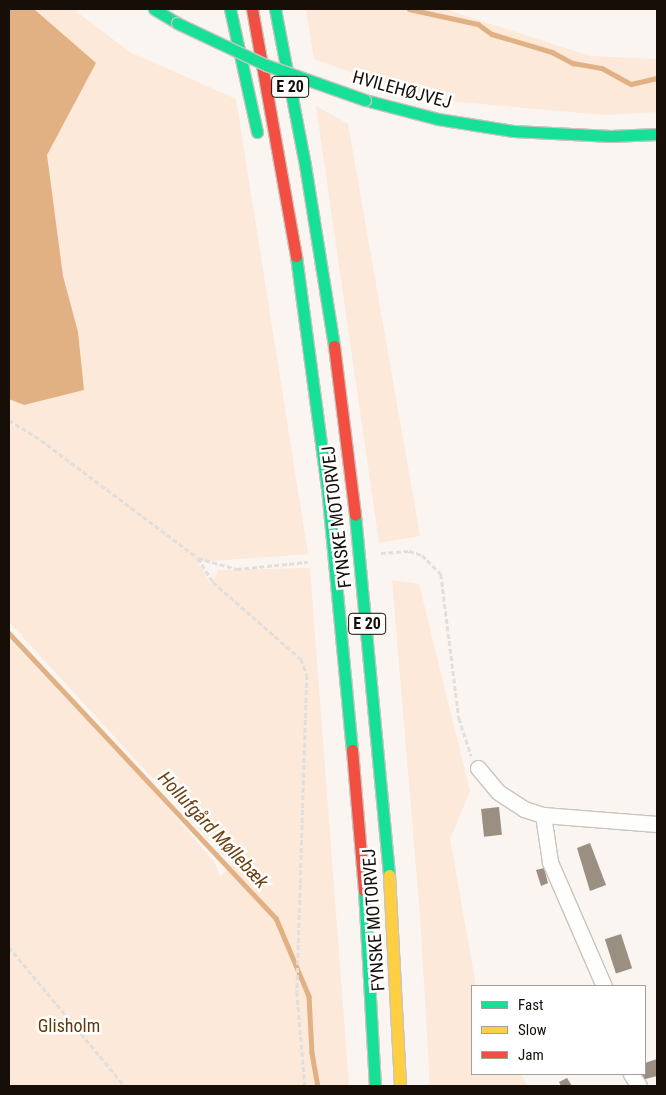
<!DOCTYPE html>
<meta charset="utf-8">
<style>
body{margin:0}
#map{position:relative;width:666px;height:1095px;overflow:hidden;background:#faf5f0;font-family:"Roboto Condensed",sans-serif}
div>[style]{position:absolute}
.green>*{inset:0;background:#fce9d9}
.water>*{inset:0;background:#e1b184}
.stream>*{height:4.5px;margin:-2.25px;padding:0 2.25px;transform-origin:2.25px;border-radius:2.25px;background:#e1b184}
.building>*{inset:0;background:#9a8f81;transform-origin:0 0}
.path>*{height:2.5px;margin-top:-1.25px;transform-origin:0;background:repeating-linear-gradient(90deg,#e1dfdd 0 5px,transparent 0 7.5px)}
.roads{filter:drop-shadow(1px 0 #cac4bd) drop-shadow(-1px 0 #cac4bd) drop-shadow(0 1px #cac4bd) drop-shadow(0 -1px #cac4bd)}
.street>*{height:15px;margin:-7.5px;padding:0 7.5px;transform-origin:7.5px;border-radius:7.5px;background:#fefefd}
.fast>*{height:11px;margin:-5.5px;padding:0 5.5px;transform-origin:5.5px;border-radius:5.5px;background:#16e098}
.slow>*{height:11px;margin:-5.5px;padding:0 5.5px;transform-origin:5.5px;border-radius:5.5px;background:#ffcf43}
.jam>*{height:11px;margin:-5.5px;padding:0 5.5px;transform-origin:5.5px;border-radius:5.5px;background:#f24e42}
.bridges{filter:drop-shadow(1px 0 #cac4bd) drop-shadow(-1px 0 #cac4bd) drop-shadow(0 1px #cac4bd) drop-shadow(0 -1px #cac4bd)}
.fast-bridge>*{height:11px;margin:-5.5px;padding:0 5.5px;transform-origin:5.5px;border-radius:5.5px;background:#16e098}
span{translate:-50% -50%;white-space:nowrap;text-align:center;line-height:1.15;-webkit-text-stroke:5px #fff;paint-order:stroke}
.shield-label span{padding:1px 4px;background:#fff;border:1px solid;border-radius:4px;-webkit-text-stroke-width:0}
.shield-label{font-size:16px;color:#160e07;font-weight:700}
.street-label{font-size:18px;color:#160e07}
.park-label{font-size:18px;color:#643905}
.water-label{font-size:19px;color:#6d4111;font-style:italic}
.frame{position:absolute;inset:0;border:10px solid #160e07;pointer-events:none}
.legend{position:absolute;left:471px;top:985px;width:175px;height:90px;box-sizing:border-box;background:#fff;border:1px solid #a29f9c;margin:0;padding:6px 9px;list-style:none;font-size:15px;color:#160e07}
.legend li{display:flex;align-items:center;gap:10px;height:25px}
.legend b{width:25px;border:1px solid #a29f9c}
</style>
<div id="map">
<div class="green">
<i style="clip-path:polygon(9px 9px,73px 9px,130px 52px,236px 99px,308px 554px,198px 562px,211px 584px,218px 570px,310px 568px,349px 1086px,9px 1086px,9px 639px,146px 783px,215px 863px,220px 877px,237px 858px,225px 857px,9px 622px,9px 423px,17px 426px,9px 420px)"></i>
<i style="clip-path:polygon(306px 9px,444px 9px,590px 56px,657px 59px,657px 112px,604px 115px,425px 99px,314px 59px)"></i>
<i style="clip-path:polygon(316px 106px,348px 124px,420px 536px,379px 543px)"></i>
<i style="clip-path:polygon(392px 580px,419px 584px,470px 791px,450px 839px,476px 986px,472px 986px,472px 1074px,521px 1074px,527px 1086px,430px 1086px,420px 915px)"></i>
</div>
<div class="water">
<i style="clip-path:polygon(9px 9px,34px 9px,96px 63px,47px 155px,63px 276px,78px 332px,84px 390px,24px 405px,9px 399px)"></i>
</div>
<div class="stream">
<i style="left:409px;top:9px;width:71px;rotate:12.3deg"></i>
<i style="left:478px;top:24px;width:17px;rotate:36deg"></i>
<i style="left:492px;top:34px;width:63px;rotate:16.7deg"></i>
<i style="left:552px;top:52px;width:24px;rotate:28deg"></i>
<i style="left:573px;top:63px;width:29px;rotate:10deg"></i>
<i style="left:602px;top:68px;width:33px;rotate:29deg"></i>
<i style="left:631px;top:84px;width:27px;rotate:-13deg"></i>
<i style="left:9px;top:633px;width:391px;rotate:46.9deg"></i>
<i style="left:276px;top:918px;width:85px;rotate:67.1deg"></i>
<i style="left:309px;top:996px;width:57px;rotate:87deg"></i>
<i style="left:312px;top:1053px;width:34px;rotate:80deg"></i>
</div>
<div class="building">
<i style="left:499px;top:807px;width:28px;height:18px;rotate:84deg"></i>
<i style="clip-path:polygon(590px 843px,606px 885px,590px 891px,577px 848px)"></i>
<i style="clip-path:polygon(544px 868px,548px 883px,541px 886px,536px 870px)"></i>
<i style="left:621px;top:934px;width:36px;height:17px;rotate:72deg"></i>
<i style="clip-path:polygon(657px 1059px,657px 1076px,642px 1080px,640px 1074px,645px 1074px,645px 1063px)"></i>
<i style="clip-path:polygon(567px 1078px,572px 1086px,561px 1086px,559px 1082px)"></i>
</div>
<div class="path">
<i style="left:9px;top:420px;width:38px;rotate:32deg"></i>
<i style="left:41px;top:440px;width:196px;rotate:36.9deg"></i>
<i style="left:198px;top:558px;width:41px;rotate:15.8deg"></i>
<i style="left:237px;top:569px;width:71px;rotate:-5.6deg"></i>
<i style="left:381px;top:553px;width:28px;rotate:-4deg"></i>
<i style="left:409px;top:551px;width:14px;rotate:17deg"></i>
<i style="left:422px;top:555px;width:27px;rotate:45deg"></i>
<i style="left:441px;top:574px;width:145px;rotate:82.9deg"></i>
<i style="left:459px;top:718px;width:40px;rotate:72deg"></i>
<i style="left:198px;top:558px;width:28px;rotate:58deg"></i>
<i style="left:213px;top:582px;width:117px;rotate:41.2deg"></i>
<i style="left:301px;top:659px;width:17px;rotate:69deg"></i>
<i style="left:307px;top:675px;width:317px;rotate:91.8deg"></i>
<i style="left:297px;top:992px;width:94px;rotate:85.1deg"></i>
<i style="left:9px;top:947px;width:181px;rotate:50.2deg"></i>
</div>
<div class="roads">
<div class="street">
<i style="left:478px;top:768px;width:31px;rotate:50deg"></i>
<i style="left:498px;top:792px;width:31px;rotate:33deg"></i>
<i style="left:524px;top:809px;width:20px;rotate:18deg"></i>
<i style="left:543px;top:815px;width:114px;rotate:4.5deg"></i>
<i style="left:543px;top:815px;width:48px;rotate:81.5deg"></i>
<i style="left:550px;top:862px;width:135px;rotate:66.5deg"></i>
<i style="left:631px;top:1074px;width:14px;rotate:56deg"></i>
</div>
<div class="fast">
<i style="left:154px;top:9px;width:27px;rotate:31deg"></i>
<i style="left:230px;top:9px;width:126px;rotate:77.6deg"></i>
<i style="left:275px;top:9px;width:159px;rotate:79.1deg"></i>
<i style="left:305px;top:165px;width:183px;rotate:80.9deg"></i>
<i style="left:365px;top:100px;width:75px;rotate:14.6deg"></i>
<i style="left:438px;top:119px;width:76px;rotate:9.1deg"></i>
<i style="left:513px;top:131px;width:98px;rotate:2.9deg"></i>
<i style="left:611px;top:136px;width:46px;rotate:-2.5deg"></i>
<i style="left:296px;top:256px;width:233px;rotate:82.4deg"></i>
<i style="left:327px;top:487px;width:264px;rotate:84.6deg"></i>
<i style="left:355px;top:515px;width:362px;rotate:84.6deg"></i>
<i style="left:364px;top:890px;width:196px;rotate:86.8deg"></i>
</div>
<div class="slow">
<i style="left:389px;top:875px;width:211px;rotate:87deg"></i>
</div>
<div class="jam">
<i style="left:252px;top:9px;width:251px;rotate:79.9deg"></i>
<i style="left:334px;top:346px;width:170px;rotate:82.9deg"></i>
<i style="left:352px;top:750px;width:141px;rotate:85.1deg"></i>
</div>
</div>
<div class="bridges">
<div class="fast-bridge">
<i style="left:177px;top:23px;width:98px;rotate:25.3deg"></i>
<i style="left:266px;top:65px;width:105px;rotate:19.5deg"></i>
</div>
</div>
<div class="shield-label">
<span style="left:290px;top:87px">E 20</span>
<span style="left:367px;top:624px">E 20</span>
</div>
<div class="street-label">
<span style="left:402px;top:90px;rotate:15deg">HVILEHØJVEJ</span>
<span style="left:337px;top:517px;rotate:-97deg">FYNSKE MOTORVEJ</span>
<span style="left:374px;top:920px;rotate:-94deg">FYNSKE MOTORVEJ</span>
</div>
<div class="park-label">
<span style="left:69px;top:1026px">Glisholm</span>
</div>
<div class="water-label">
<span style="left:213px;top:830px;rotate:47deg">Hollufgård Møllebæk</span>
</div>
<div class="frame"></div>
<ul class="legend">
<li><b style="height:6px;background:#16e098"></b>Fast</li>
<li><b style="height:6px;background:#ffcf43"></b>Slow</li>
<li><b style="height:6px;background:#f24e42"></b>Jam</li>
</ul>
</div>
